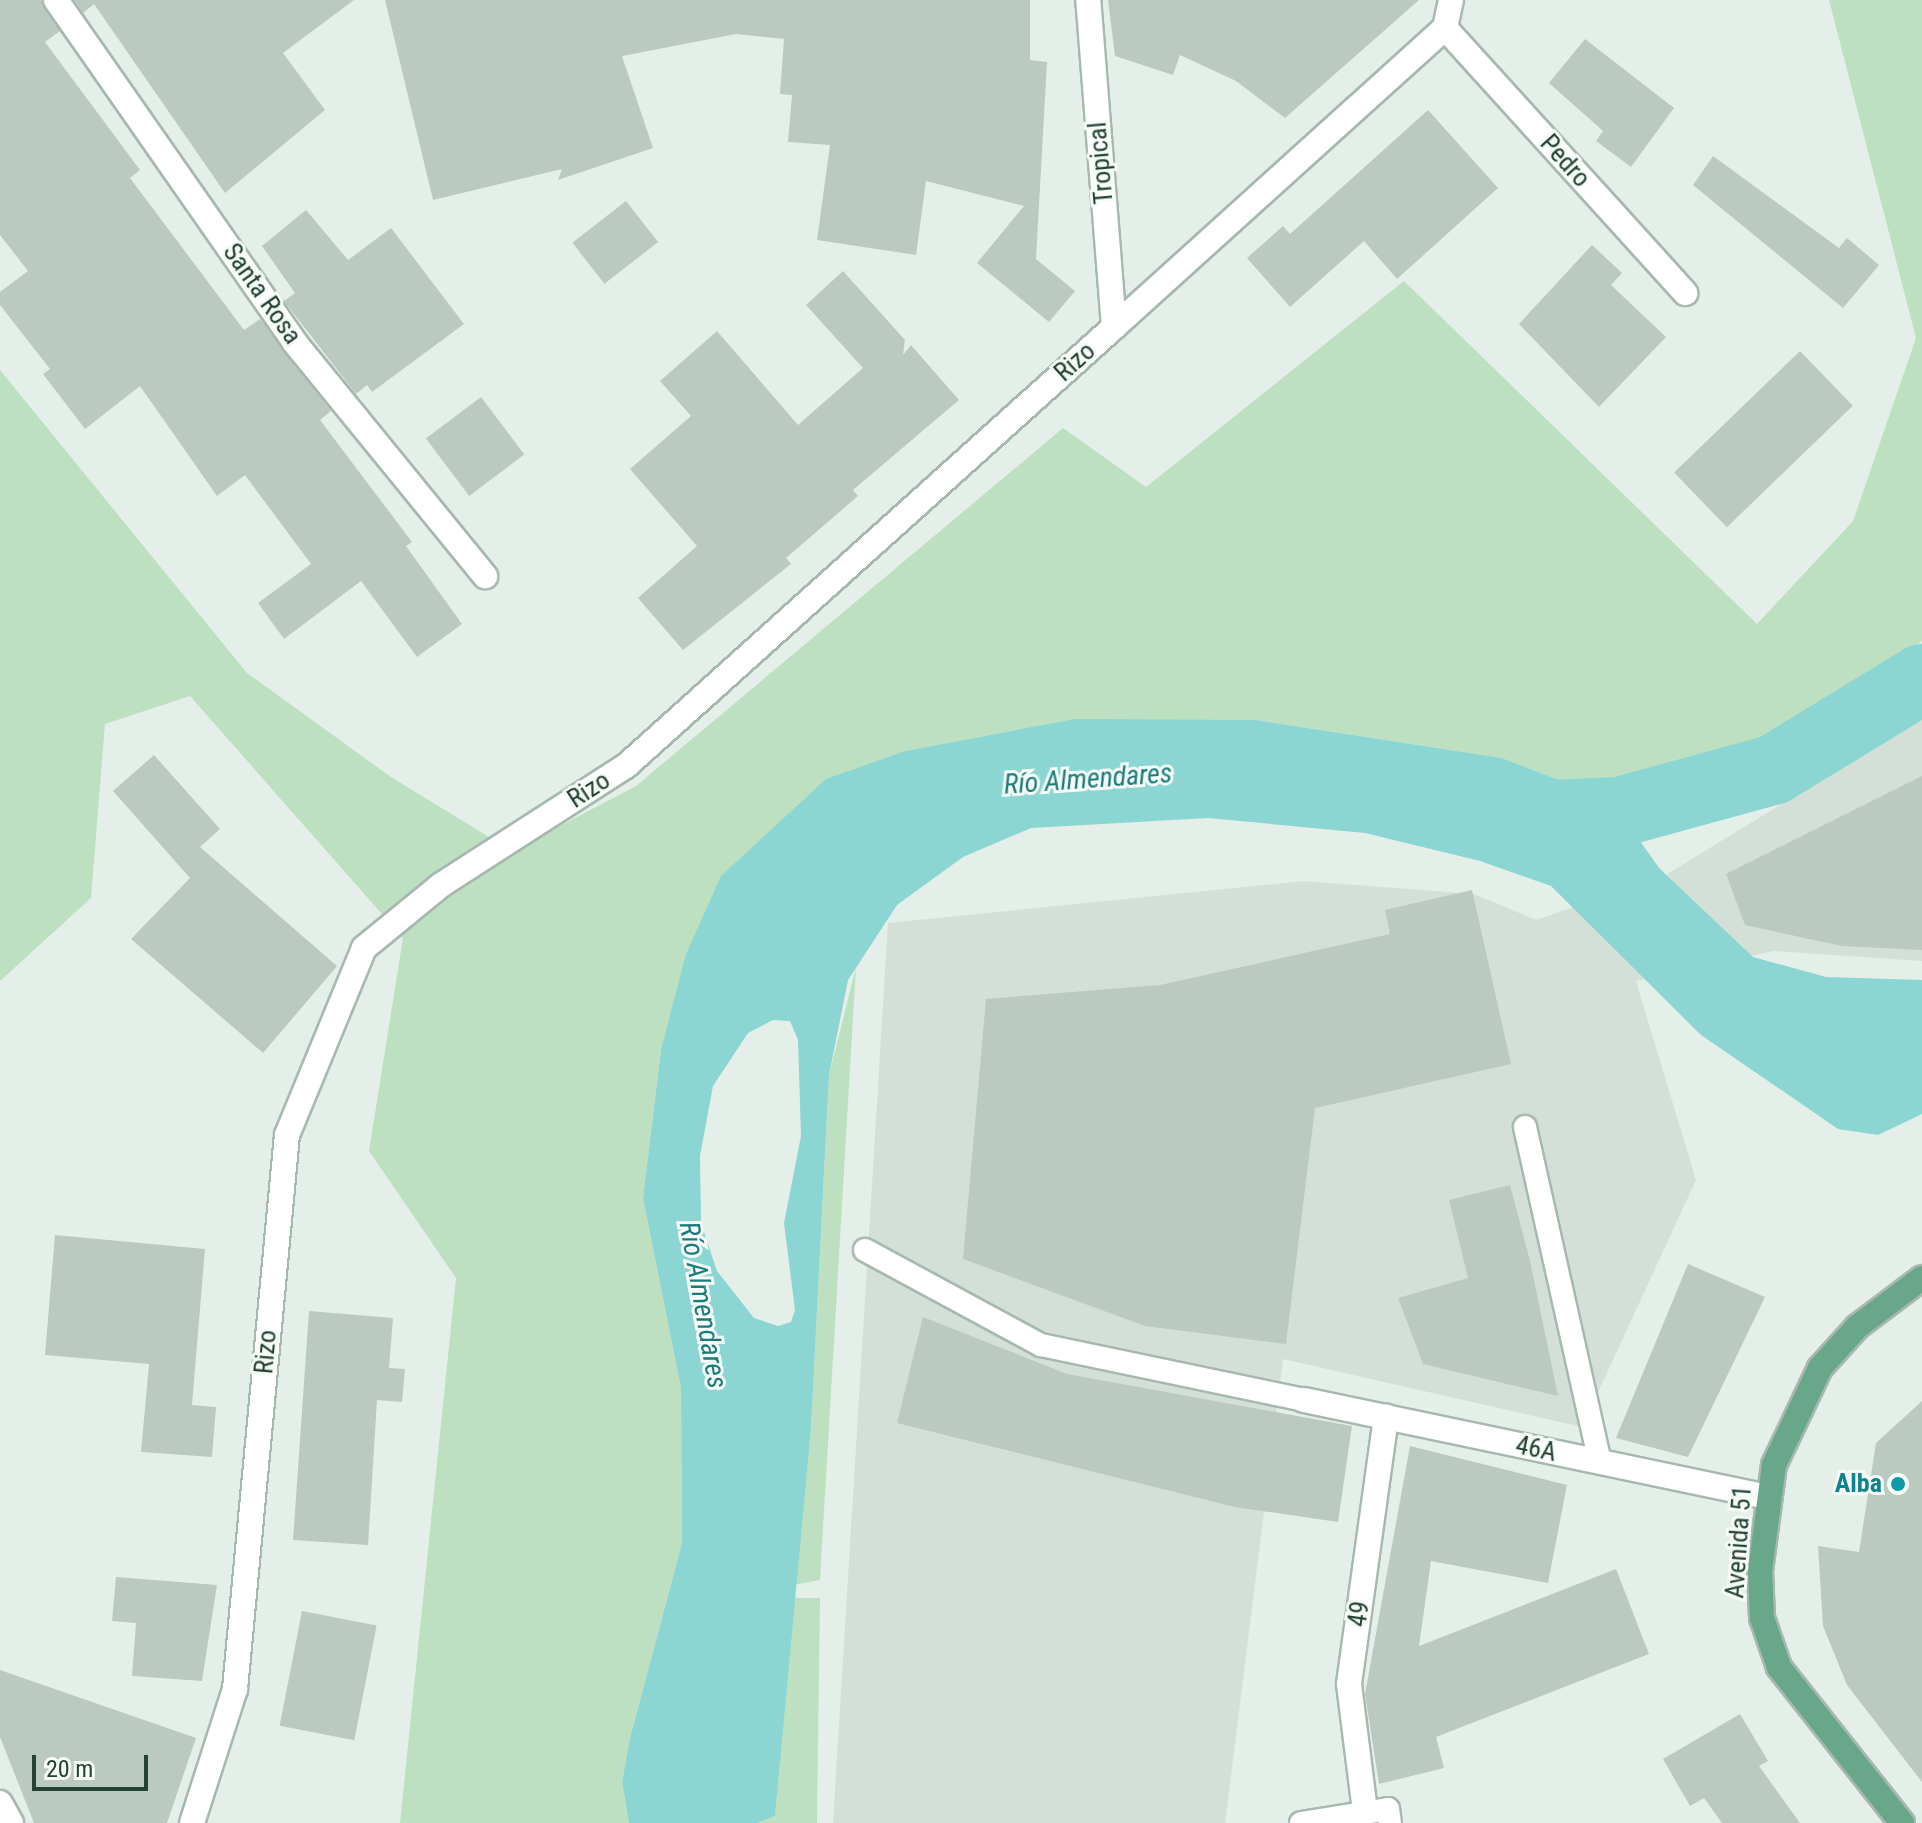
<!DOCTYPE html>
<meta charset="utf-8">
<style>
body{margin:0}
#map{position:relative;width:1922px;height:1823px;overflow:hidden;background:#e5efe9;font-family:"Roboto Condensed",sans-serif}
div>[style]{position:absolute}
.built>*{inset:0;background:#d3dfd7}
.green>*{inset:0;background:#bde1c0}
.water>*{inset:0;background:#8bd6d3}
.river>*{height:70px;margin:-35px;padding:0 35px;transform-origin:35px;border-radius:35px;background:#8bd6d3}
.building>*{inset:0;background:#bacac1;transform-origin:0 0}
.roads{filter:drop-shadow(2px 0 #a7b8af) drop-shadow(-2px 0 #a7b8af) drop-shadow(0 2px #a7b8af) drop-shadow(0 -2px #a7b8af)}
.service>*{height:22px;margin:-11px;padding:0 11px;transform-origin:11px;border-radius:11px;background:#fff}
.minor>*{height:24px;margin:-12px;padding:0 12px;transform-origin:12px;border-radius:12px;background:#fff}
.tertiary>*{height:24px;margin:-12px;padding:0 12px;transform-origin:12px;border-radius:12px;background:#fff}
.primary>*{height:24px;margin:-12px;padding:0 12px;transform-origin:12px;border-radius:12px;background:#68a78a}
.dots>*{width:22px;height:22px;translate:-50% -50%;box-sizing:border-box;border:4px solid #f6fbf8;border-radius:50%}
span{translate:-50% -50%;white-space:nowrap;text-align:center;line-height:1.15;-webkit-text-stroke:6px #f6fbf8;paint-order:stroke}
.street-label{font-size:26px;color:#234234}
.culture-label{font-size:26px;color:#0d838f;font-weight:700}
.right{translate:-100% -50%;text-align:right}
.water-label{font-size:28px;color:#197c7a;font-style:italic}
.scale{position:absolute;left:32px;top:1755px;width:116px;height:36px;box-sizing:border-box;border:4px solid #234234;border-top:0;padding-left:10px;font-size:24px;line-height:28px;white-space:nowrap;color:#234234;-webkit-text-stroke:6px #f6fbf8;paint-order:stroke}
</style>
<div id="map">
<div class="built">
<i style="clip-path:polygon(1922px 718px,1922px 961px,1774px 951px,1636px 981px,1696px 1180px,1582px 1427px,1283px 1359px,1225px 1823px,833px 1823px,888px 923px,1304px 881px,1474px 894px,1536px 920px,1664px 876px)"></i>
</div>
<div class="green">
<i style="clip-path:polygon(1829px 0,1922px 0,1922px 641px,1797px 742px,1590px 792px,1502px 758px,1256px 720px,1012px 731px,905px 751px,661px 1050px,643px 1198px,681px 1388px,682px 1543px,630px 1738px,622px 1782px,629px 1823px,400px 1823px,456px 1278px,369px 1151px,403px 938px,190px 696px,105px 724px,91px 898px,0 981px,0 370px,247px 673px,391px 777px,512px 851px,636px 786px,1063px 428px,1146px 487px,1404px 281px,1757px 624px,1853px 521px,1916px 338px)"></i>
<i style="clip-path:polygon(856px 967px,820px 1580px,794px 1585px,811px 1428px,829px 1075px)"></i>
<i style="clip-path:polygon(793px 1598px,820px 1598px,817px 1823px,758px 1823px,775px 1816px)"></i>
</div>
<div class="water">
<i style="clip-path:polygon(evenodd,1075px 719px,1256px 720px,1502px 758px,1590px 792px,1619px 812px,1660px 869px,1753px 957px,1826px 977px,1922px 980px,1922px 1114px,1878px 1135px,1838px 1129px,1701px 1035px,1551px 886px,1480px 861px,1365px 833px,1208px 818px,1031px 828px,963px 857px,897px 905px,848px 980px,829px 1075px,811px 1428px,775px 1816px,758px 1823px,629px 1823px,622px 1782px,630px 1738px,682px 1543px,681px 1388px,643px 1198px,661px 1050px,686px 954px,721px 876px,826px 779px,905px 751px,1075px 719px,773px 1020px,790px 1021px,798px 1040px,801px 1136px,784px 1223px,795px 1310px,791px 1322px,778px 1326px,754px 1318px,717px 1271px,701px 1223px,700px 1156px,713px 1086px,748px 1033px,773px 1020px)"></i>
</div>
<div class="river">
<i style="left:1523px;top:816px;width:96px;rotate:-2.4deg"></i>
<i style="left:1619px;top:812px;width:160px;rotate:-15.3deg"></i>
<i style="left:1773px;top:770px;width:175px;rotate:-31.4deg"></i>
</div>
<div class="building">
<i style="clip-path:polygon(0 0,41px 0,60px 31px,45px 42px,140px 170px,130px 178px,244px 330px,260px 319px,331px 411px,320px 420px,412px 542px,406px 546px,462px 624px,417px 657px,361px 581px,284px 639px,258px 603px,311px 564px,245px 475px,217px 496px,140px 386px,85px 429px,43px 374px,50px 369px,0 305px,0 292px,28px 271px,0 235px)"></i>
<i style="clip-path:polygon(74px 0,354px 0,283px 53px,325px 110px,225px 193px,94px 4px,83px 13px)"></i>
<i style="clip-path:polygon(385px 0,1030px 0,1030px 60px,1047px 62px,1036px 259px,1075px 291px,1049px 322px,977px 263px,1024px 206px,926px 181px,916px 255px,817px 240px,830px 145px,788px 142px,792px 95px,780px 94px,784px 39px,736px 34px,622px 56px,653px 148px,558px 180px,562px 169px,433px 200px)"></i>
<i style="clip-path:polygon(1108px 0,1419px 0,1285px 118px,1236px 81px,1180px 55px,1173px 75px,1115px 56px)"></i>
<i style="clip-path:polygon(1585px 39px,1674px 108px,1631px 167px,1596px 141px,1603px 131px,1549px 83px)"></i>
<i style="clip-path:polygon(1428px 110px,1498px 188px,1397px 279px,1364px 241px,1290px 307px,1247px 258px,1283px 226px,1290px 234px)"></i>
<i style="clip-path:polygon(1713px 156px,1839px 248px,1847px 238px,1879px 265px,1843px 308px,1693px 185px)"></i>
<i style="left:626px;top:201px;width:52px;height:68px;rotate:52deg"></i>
<i style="clip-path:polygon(306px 210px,348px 260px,391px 228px,464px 324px,372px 392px,367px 385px,356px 394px,284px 301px,295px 293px,262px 246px)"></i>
<i style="clip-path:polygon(1592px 245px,1622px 273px,1611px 285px,1666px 337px,1599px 407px,1519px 324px)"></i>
<i style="clip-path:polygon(843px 271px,905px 340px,903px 355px,911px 345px,959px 400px,853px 490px,858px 496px,786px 558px,791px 564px,683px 650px,638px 598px,697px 546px,630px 469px,691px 416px,660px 381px,717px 331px,798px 425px,863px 368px,806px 305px)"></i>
<i style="left:1800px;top:351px;width:76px;height:175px;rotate:46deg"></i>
<i style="left:481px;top:397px;width:72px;height:69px;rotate:53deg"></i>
<i style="clip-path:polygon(154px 755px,220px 829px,200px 847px,337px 966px,263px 1053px,131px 939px,190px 878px,113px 791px)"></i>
<i style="clip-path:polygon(1922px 776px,1922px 950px,1842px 946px,1745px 925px,1726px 874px)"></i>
<i style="clip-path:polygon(1472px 890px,1511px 1064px,1315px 1108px,1286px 1344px,1145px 1326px,963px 1259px,986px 999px,1160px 985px,1390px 934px,1385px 910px)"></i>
<i style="clip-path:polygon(1510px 1185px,1530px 1261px,1558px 1396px,1423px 1364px,1398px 1298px,1468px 1278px,1449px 1200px)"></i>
<i style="clip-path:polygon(55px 1235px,205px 1249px,192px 1405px,216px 1407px,212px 1457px,141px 1452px,149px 1364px,45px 1355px)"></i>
<i style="clip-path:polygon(1688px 1264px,1765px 1297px,1688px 1457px,1616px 1438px)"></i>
<i style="clip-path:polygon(309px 1311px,393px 1318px,389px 1368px,405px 1369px,402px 1402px,377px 1400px,368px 1545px,293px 1540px)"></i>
<i style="clip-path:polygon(923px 1317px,1067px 1374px,1352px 1426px,1338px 1522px,1235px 1507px,897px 1423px)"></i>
<i style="clip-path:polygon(1922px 1401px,1922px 1782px,1847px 1685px,1823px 1626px,1818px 1546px,1859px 1552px,1876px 1443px)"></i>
<i style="clip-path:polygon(1410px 1446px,1567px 1485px,1548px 1583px,1431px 1561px,1419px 1646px,1616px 1569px,1649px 1654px,1436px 1737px,1444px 1768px,1379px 1784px,1365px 1694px)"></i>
<i style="clip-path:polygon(116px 1577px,217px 1585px,202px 1681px,132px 1676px,136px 1623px,112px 1621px)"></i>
<i style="left:302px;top:1611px;width:76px;height:117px;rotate:11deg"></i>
<i style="clip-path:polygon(0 1670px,196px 1738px,167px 1823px,34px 1823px,0 1737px)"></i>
<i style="clip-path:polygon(1740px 1714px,1768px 1761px,1759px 1766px,1800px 1823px,1722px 1823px,1704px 1798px,1690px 1806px,1663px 1759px)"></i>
</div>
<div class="roads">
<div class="service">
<i style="left:1525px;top:1127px;width:343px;rotate:77.4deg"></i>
<i style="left:865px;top:1250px;width:200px;rotate:28.4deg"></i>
<i style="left:1041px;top:1345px;width:269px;rotate:11.8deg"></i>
<i style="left:1301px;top:1823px;width:88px;rotate:-9.1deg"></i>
<i style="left:1388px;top:1809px;width:14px;rotate:82deg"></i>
</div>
<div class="minor">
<i style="left:56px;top:0;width:418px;rotate:55.1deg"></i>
<i style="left:295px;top:343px;width:301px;rotate:50.8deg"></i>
<i style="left:1445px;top:28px;width:358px;rotate:47.8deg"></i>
<i style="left:1114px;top:327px;width:446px;rotate:-42.1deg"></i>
<i style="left:1445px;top:28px;width:29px;rotate:-78deg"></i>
<i style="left:1304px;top:1400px;width:474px;rotate:11.8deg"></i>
<i style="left:0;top:1803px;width:23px;rotate:61deg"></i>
<i style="left:1365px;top:1811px;width:128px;rotate:-97.2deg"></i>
<i style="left:1349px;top:1684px;width:270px;rotate:-82.1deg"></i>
</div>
<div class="tertiary">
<i style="left:192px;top:1823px;width:141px;rotate:-72.2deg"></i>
<i style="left:235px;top:1689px;width:556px;rotate:-84.64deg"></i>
<i style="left:287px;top:1135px;width:202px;rotate:-67.6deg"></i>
<i style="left:364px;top:948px;width:99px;rotate:-39.3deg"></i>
<i style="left:441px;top:885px;width:220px;rotate:-32.8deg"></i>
<i style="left:626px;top:766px;width:656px;rotate:-41.97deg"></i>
<i style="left:1114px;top:327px;width:328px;rotate:-94.5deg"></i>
</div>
<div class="primary">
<i style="left:1902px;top:1823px;width:199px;rotate:-128.3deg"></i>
<i style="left:1779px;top:1667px;width:52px;rotate:-109.1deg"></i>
<i style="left:1762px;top:1618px;width:47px;rotate:-92.4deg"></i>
<i style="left:1760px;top:1571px;width:107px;rotate:-82.5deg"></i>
<i style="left:1774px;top:1465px;width:107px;rotate:-64.6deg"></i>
<i style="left:1820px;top:1368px;width:55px;rotate:-47.9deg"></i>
<i style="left:1857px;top:1327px;width:81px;rotate:-37deg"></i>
</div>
</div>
<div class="dots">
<i style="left:1898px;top:1484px;background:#0f9aa8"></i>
</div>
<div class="street-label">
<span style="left:1565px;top:161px;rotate:48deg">Pedro</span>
<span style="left:1101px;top:163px;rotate:-95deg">Tropical</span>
<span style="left:262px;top:294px;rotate:55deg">Santa Rosa</span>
<span style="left:1075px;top:362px;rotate:-42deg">Rizo</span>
<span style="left:589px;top:790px;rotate:-33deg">Rizo</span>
<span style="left:266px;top:1352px;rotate:-85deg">Rizo</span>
<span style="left:1536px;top:1449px;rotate:12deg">46A</span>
<span style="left:1739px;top:1542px;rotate:-86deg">Avenida 51</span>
<span style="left:1359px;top:1614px;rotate:-82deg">49</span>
</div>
<div class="culture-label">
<span class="right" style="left:1882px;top:1484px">Alba</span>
</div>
<div class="water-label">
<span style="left:1088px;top:779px;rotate:-4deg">Río Almendares</span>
<span style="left:703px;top:1305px;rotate:80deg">Río Almendares</span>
</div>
<div class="scale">20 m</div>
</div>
